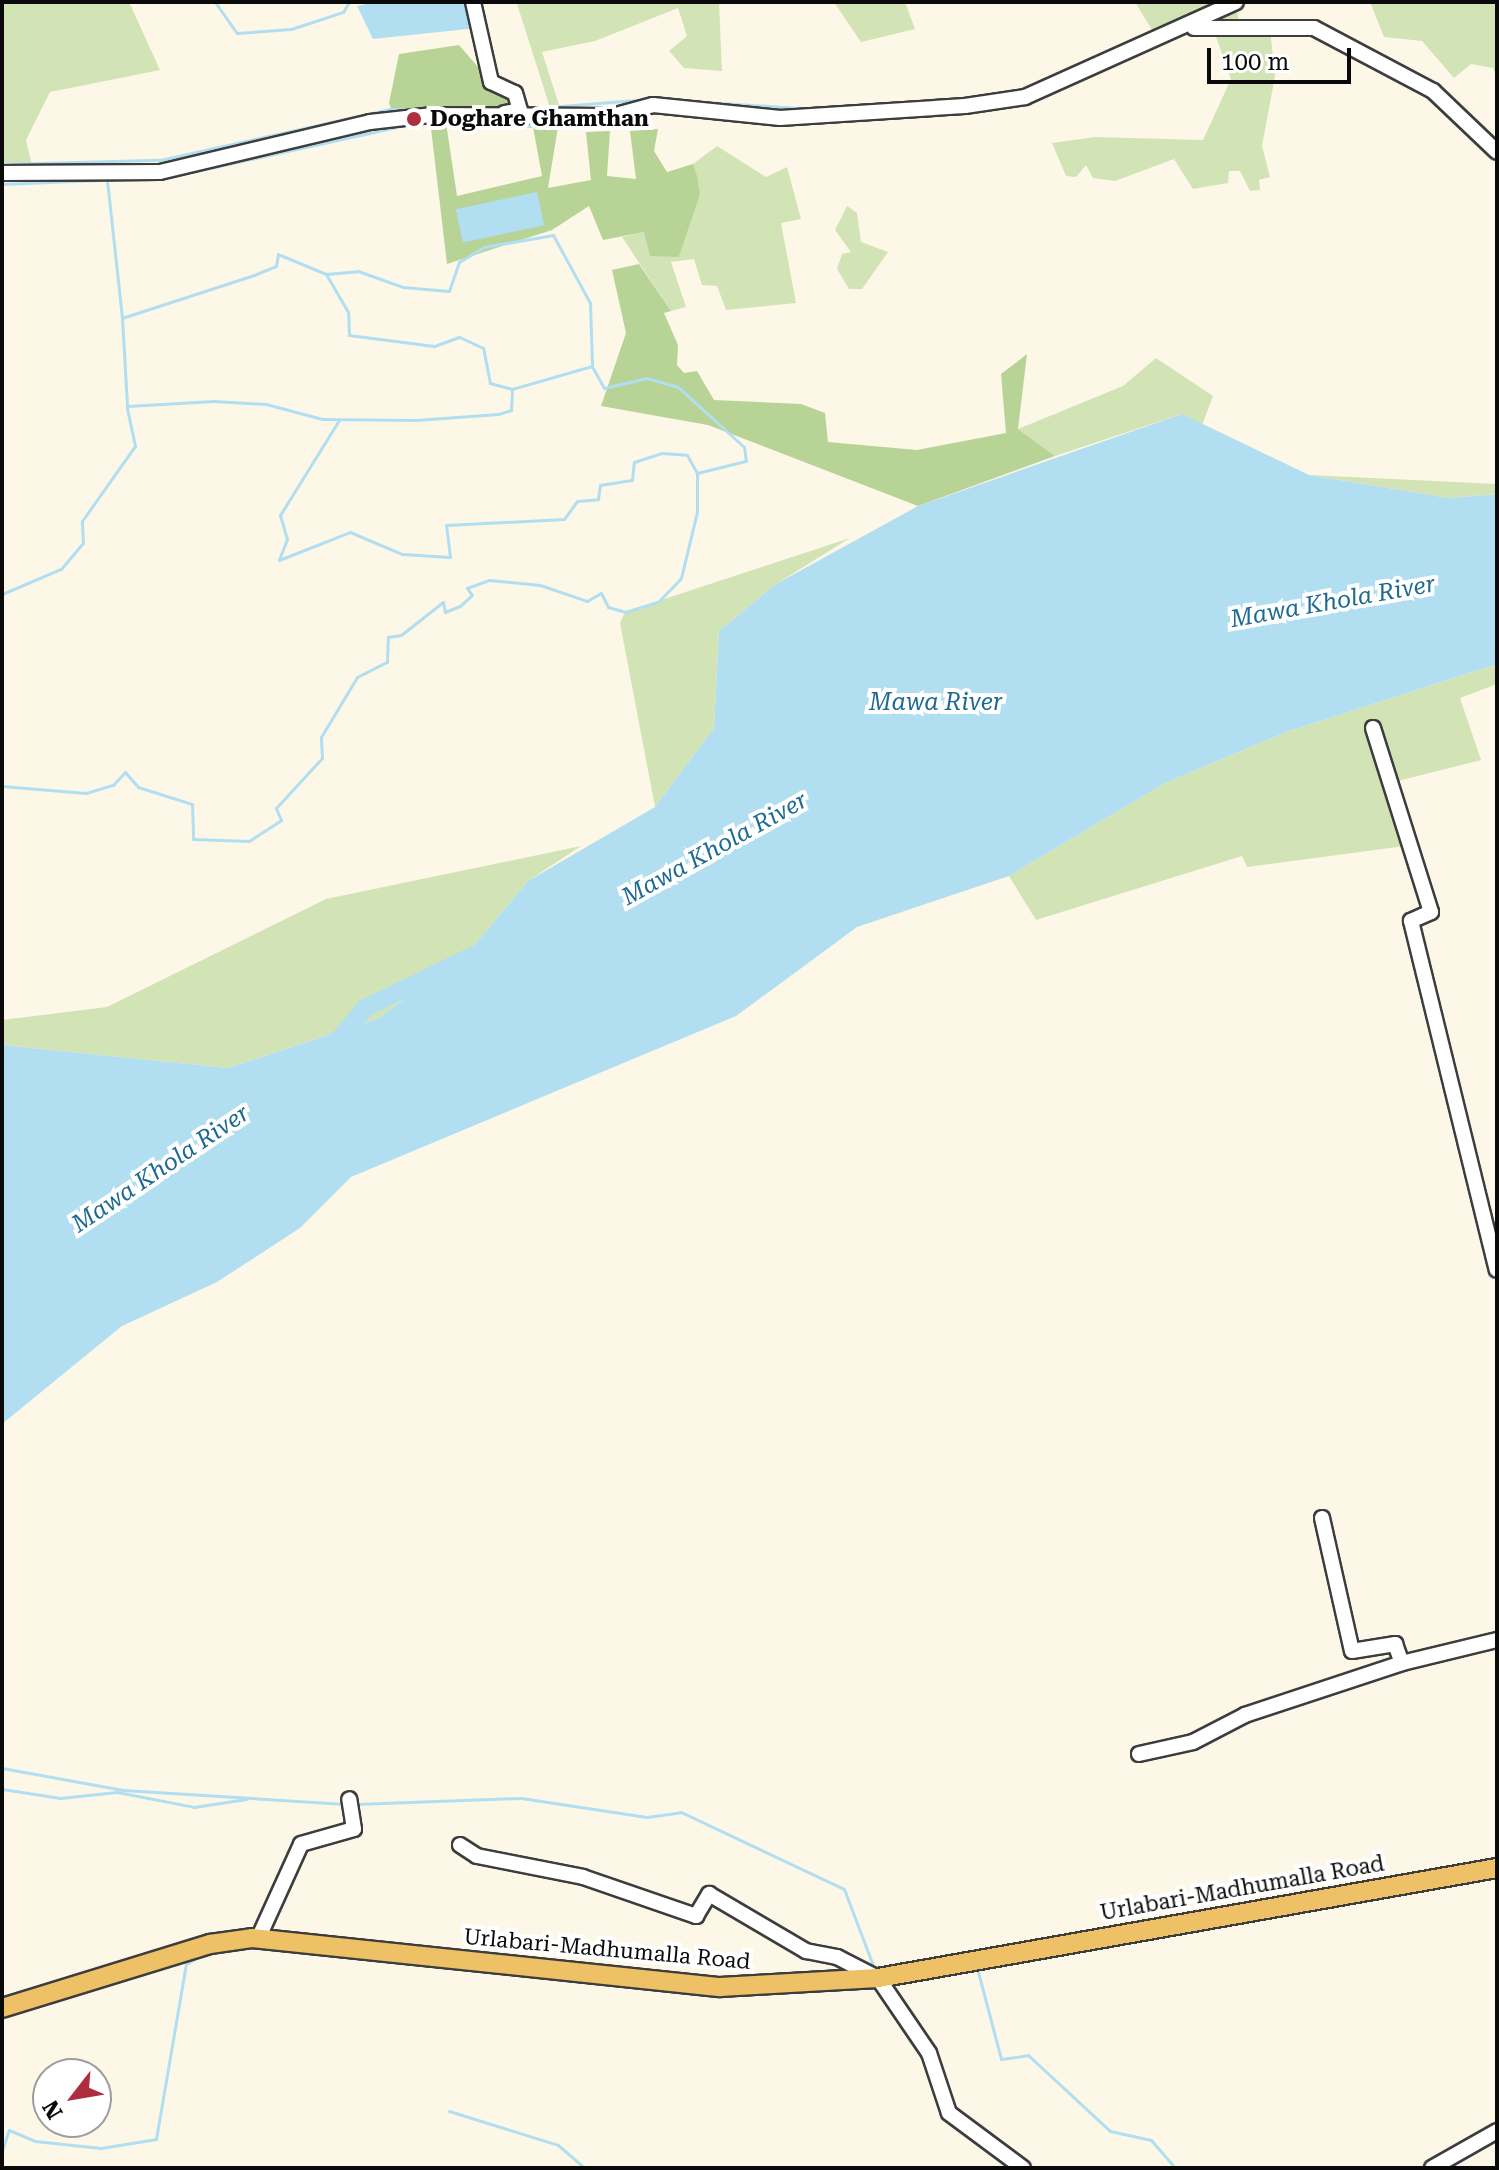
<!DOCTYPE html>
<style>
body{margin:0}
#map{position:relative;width:1499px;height:2170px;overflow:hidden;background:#fdf7e8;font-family:"Roboto Serif",serif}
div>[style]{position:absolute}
.green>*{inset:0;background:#d2e4b5}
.forest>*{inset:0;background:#b7d496}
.water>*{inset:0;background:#b1dff1;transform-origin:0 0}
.stream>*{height:3px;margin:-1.5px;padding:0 1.5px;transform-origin:1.5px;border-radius:1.5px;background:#b1dff1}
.river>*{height:18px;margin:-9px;padding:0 9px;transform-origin:9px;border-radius:9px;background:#b1dff1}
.roads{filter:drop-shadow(2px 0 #3d3d3d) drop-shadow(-2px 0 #3d3d3d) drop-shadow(0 2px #3d3d3d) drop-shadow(0 -2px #3d3d3d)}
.minor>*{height:14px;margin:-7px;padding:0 7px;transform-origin:7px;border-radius:7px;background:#fff}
.major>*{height:18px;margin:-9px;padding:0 9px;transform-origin:9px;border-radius:9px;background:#eec167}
.dots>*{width:22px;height:22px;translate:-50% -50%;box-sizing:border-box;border:4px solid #fff;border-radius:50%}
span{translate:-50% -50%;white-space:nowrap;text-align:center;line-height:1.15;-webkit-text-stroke:8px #fff;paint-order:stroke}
.poi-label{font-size:22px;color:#0a0a0a;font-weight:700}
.left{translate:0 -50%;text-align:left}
.street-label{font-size:22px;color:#0a0a0a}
.water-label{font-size:24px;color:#1e6991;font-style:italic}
.frame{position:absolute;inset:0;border:4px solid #0a0a0a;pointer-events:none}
.north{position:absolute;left:32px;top:2058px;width:80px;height:80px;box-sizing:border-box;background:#fff;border:2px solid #9d9d9d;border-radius:50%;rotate:239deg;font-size:22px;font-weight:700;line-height:32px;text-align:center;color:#0a0a0a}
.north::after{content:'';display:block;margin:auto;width:28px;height:36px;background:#ae2d3f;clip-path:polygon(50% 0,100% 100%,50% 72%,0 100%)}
.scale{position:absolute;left:1207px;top:48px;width:144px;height:36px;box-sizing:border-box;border:4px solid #0a0a0a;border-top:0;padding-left:10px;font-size:24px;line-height:28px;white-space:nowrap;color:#0a0a0a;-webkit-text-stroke:6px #fff;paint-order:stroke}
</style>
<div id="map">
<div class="green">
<i style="clip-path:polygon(2px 2px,129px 2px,160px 70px,50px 92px,26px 140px,34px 174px,2px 173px)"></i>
<i style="clip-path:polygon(511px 2px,719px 2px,722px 71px,684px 68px,669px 51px,687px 36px,678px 8px,595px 41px,542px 52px,560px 108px,553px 117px,517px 4px)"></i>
<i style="clip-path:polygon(834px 2px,905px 2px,915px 29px,861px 42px)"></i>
<i style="clip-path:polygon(1135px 2px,1236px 2px,1239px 24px,1270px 29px,1275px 76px,1262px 146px,1270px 177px,1259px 180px,1260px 190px,1250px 191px,1240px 171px,1229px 171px,1228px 183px,1193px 189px,1174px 159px,1115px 181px,1093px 178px,1086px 165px,1076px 177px,1066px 176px,1052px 143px,1095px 137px,1203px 140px,1231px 79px,1215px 34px,1180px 32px,1158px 40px)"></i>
<i style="clip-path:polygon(1370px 2px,1497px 2px,1497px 78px,1493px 68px,1471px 64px,1454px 78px,1422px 41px,1384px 37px)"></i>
<i style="clip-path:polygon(717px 146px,766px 177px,787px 167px,801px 219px,781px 223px,796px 303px,726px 310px,717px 286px,702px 285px,694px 259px,671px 262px,686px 307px,671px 311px,622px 237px,644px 232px,679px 257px,700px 195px,693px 164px)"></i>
<i style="clip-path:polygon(847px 206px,857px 213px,861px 242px,888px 252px,862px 289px,849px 289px,837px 269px,842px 254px,851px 252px,835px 230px)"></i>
<i style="clip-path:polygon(1156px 358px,1213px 396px,1201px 428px,1182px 414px,1055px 456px,1018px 429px,1123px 386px)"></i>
<i style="clip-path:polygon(1309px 475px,1497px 484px,1497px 494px,1449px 498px)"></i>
<i style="clip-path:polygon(850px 538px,776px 584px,719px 631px,714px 728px,655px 807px,620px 623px,625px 612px)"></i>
<i style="clip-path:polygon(1497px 664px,1497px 684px,1460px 698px,1481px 760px,1394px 782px,1412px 845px,1247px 867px,1242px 856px,1036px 920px,1009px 876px,1165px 783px,1286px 732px)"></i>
<i style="clip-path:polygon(581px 846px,528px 881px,473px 947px,379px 1018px,228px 1068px,2px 1045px,2px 1020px,107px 1007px,326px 899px)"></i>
</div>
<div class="forest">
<i style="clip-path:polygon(459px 45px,491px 82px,515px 93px,520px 110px,445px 116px,457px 196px,542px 176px,533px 127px,558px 127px,548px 188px,591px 180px,586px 132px,610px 131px,607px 176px,636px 179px,630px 131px,658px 129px,654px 151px,667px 172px,693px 164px,697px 176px,700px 195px,679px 257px,650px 256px,644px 232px,603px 240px,589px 206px,552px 230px,447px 264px,430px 120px,395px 119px,389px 103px,399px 54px)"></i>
<i style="clip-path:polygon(639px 264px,671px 311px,664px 313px,678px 345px,677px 365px,684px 373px,697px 371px,714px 400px,801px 404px,825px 413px,828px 442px,917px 450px,1006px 433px,1001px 374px,1027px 354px,1018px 429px,1055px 456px,918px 506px,708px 425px,601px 406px,626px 333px,612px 270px)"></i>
</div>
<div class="water">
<i style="clip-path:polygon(375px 2px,465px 2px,477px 28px,373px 39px,357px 6px)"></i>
<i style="left:537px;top:192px;width:34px;height:83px;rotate:78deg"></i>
<i style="clip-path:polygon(1182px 414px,1309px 475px,1449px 498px,1497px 494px,1497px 664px,1286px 732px,1165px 783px,1009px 876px,857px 927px,736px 1016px,351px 1177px,300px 1228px,217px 1282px,122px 1326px,2px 1424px,2px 1045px,228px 1068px,379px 1018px,473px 947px,528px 881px,655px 807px,714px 728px,719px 631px,776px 584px,918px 506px)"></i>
</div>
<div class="stream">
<i style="left:215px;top:2px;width:38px;rotate:55deg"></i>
<i style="left:237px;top:33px;width:54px;rotate:-4.2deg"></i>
<i style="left:291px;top:29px;width:55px;rotate:-18.1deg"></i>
<i style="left:343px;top:12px;width:12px;rotate:-59deg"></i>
<i style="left:511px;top:2px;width:10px"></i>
<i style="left:657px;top:99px;width:159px;rotate:3.6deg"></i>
<i style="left:951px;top:100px;width:77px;rotate:-8.2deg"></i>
<i style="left:523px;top:109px;width:126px;rotate:-4.5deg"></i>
<i style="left:438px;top:122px;width:120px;rotate:2.4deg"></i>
<i style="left:2px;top:164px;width:158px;rotate:-1.5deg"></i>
<i style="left:160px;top:160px;width:236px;rotate:-12.5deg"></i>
<i style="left:390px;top:109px;width:106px"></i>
<i style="left:169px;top:177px;width:248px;rotate:-12.4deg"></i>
<i style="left:2px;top:184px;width:96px;rotate:-2.4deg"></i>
<i style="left:326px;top:274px;width:32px;rotate:-5deg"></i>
<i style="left:358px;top:271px;width:48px;rotate:19.6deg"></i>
<i style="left:403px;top:287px;width:46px;rotate:5deg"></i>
<i style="left:449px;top:291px;width:31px;rotate:-71deg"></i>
<i style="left:459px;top:262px;width:29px;rotate:-31deg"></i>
<i style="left:484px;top:247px;width:70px;rotate:-9.9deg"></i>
<i style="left:553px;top:235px;width:77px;rotate:61.4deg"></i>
<i style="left:590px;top:303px;width:61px;rotate:88.1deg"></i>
<i style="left:122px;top:318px;width:88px;rotate:86.7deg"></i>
<i style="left:127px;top:406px;width:87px;rotate:-3.3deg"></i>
<i style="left:214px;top:401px;width:52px;rotate:3.3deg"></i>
<i style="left:266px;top:404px;width:58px;rotate:15deg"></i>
<i style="left:322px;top:419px;width:94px;rotate:0.6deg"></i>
<i style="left:416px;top:420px;width:82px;rotate:-4.2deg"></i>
<i style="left:498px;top:414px;width:14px;rotate:-17deg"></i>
<i style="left:511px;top:410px;width:21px;rotate:-87deg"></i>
<i style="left:339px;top:420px;width:112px;rotate:121.8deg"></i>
<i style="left:280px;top:515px;width:25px;rotate:74deg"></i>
<i style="left:287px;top:539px;width:22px;rotate:111deg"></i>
<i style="left:279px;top:560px;width:76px;rotate:-21.5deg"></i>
<i style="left:350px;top:532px;width:56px;rotate:22.9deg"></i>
<i style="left:402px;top:554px;width:48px;rotate:3.6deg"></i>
<i style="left:450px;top:557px;width:32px;rotate:-97deg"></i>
<i style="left:446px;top:525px;width:118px;rotate:-2.9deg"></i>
<i style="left:564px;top:519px;width:22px;rotate:-54deg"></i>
<i style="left:577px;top:501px;width:21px;rotate:-5deg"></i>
<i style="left:598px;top:499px;width:14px;rotate:-82deg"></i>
<i style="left:600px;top:485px;width:32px;rotate:-9deg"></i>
<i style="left:632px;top:480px;width:18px;rotate:-84deg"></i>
<i style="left:634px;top:462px;width:28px;rotate:-18deg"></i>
<i style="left:661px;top:453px;width:26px;rotate:4deg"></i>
<i style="left:687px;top:455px;width:21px;rotate:61deg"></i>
<i style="left:2px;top:594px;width:64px;rotate:-23deg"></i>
<i style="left:61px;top:569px;width:34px;rotate:-50deg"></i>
<i style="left:83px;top:543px;width:22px;rotate:-93deg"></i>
<i style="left:82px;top:521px;width:92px;rotate:-54.8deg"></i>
<i style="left:135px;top:446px;width:39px;rotate:-102deg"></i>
<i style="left:2px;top:786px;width:84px;rotate:4.8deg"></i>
<i style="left:86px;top:793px;width:28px;rotate:-17deg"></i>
<i style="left:113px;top:785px;width:18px;rotate:-47deg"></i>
<i style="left:125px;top:772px;width:20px;rotate:49deg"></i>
<i style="left:138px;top:787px;width:57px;rotate:17.5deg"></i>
<i style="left:192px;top:804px;width:35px;rotate:88deg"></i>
<i style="left:193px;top:839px;width:56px;rotate:2deg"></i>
<i style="left:249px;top:841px;width:38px;rotate:-33deg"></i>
<i style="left:281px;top:820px;width:13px;rotate:-113deg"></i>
<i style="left:276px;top:808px;width:68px;rotate:-47.4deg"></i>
<i style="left:322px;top:758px;width:21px;rotate:-93deg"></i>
<i style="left:321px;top:737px;width:70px;rotate:-59deg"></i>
<i style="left:357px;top:677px;width:34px;rotate:-27deg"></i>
<i style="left:387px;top:662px;width:25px;rotate:-88deg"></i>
<i style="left:388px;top:637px;width:13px;rotate:-9deg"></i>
<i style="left:401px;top:635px;width:53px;rotate:-38.2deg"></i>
<i style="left:443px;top:602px;width:10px;rotate:79deg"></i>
<i style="left:445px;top:612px;width:16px;rotate:-22deg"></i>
<i style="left:460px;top:606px;width:16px;rotate:-43deg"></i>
<i style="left:472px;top:595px;width:9px;rotate:-126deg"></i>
<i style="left:467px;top:588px;width:23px;rotate:-20deg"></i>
<i style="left:489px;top:580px;width:51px;rotate:5.6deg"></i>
<i style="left:540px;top:585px;width:50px;rotate:18.8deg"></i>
<i style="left:587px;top:601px;width:16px;rotate:-30deg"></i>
<i style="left:601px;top:593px;width:16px;rotate:63deg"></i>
<i style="left:608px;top:607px;width:18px;rotate:16deg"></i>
<i style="left:625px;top:612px;width:34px;rotate:-17deg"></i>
<i style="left:658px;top:602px;width:33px;rotate:-46deg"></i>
<i style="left:681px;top:578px;width:68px;rotate:-76.4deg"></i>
<i style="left:697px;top:512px;width:39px;rotate:-90deg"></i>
<i style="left:697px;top:473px;width:50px;rotate:-13.8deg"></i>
<i style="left:746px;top:461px;width:14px;rotate:-98deg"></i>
<i style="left:744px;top:447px;width:89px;rotate:-137.7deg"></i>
<i style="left:678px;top:387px;width:32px;rotate:-164deg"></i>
<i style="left:647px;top:378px;width:44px;rotate:166.9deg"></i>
<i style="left:604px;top:388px;width:25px;rotate:-119deg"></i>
<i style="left:592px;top:366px;width:83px;rotate:164deg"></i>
<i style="left:512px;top:389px;width:23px;rotate:-165deg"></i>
<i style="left:490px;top:383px;width:36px;rotate:-101deg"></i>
<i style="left:483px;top:348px;width:26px;rotate:-155deg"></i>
<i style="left:459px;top:337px;width:27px;rotate:160deg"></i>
<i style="left:434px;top:346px;width:86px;rotate:-172.6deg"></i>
<i style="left:349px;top:335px;width:23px;rotate:-92deg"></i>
<i style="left:348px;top:312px;width:44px;rotate:-120.1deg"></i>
<i style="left:326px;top:274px;width:52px;rotate:-157.4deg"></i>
<i style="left:278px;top:254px;width:12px;rotate:99deg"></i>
<i style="left:276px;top:266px;width:24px;rotate:158deg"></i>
<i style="left:254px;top:275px;width:139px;rotate:162deg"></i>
<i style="left:122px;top:318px;width:139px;rotate:-96.2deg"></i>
<i style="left:107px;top:180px;width:22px;rotate:-3deg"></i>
<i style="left:2px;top:1768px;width:123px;rotate:10.3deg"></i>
<i style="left:123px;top:1790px;width:222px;rotate:3.6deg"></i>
<i style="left:2px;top:1789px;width:59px;rotate:8.8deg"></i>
<i style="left:60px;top:1798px;width:57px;rotate:-6deg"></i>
<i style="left:117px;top:1792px;width:78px;rotate:11deg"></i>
<i style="left:194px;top:1807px;width:53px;rotate:-8.7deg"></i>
<i style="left:356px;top:1804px;width:165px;rotate:-2.1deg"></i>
<i style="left:521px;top:1798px;width:127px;rotate:8.6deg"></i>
<i style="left:647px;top:1817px;width:34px;rotate:-8deg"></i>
<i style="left:681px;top:1812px;width:180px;rotate:25.3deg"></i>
<i style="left:844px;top:1889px;width:85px;rotate:69.2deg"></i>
<i style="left:874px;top:1968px;width:9px"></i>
<i style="left:1063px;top:1936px;width:169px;rotate:-9.9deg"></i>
<i style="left:319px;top:1954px;width:112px;rotate:6.2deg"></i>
<i style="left:977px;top:1968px;width:94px;rotate:75.2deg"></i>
<i style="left:1001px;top:2059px;width:27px;rotate:-8deg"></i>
<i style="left:1028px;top:2055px;width:112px;rotate:42.8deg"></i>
<i style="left:1110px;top:2131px;width:42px;rotate:12.4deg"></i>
<i style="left:1151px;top:2140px;width:33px;rotate:49deg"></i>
<i style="left:736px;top:1995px;width:144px;rotate:-3.2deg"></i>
<i style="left:449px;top:2111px;width:114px;rotate:17.3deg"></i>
<i style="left:558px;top:2145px;width:35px;rotate:41deg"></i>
<i style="left:2px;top:2150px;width:21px;rotate:-71deg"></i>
<i style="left:9px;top:2130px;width:28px;rotate:23deg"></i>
<i style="left:35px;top:2141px;width:66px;rotate:6.1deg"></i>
<i style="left:101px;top:2148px;width:56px;rotate:-9.3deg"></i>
<i style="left:156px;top:2139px;width:178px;rotate:-80.3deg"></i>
<i style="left:186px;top:1964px;width:17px;rotate:-31deg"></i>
</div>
<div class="river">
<i style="left:335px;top:1044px;width:47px;rotate:-50.2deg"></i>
<i style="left:365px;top:1008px;width:119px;rotate:-25.9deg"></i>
</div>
<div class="roads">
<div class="minor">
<i style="left:473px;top:2px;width:82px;rotate:77.3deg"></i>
<i style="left:491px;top:82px;width:26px;rotate:25deg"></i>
<i style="left:515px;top:93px;width:18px;rotate:74deg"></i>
<i style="left:520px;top:110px;width:16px;rotate:169deg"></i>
<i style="left:1194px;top:28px;width:120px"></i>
<i style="left:1314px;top:28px;width:135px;rotate:27.9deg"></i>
<i style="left:1433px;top:91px;width:88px;rotate:43.6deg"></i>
<i style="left:2px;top:173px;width:158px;rotate:-0.4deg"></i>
<i style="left:160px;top:172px;width:216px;rotate:-13.4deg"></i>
<i style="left:370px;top:122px;width:61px;rotate:-6.5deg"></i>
<i style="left:431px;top:115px;width:181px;rotate:0.3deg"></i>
<i style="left:612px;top:116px;width:42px;rotate:-15deg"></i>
<i style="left:653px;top:105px;width:128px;rotate:5.8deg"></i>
<i style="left:780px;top:118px;width:185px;rotate:-3.7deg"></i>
<i style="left:965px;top:106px;width:61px;rotate:-8.5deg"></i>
<i style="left:1025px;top:97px;width:231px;rotate:-24.2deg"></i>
<i style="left:1373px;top:728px;width:193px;rotate:72.5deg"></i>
<i style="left:1431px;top:912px;width:22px;rotate:156deg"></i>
<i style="left:1411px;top:921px;width:359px;rotate:76.2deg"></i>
<i style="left:1322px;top:1518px;width:136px;rotate:77.3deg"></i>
<i style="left:1352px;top:1651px;width:44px;rotate:-9.2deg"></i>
<i style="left:1395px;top:1644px;width:20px;rotate:70deg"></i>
<i style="left:1402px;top:1663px;width:98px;rotate:-13.6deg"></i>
<i style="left:1139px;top:1754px;width:55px;rotate:-12.5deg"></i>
<i style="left:1193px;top:1742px;width:59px;rotate:-27.4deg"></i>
<i style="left:1245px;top:1715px;width:165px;rotate:-18.3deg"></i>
<i style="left:460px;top:1845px;width:20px;rotate:33deg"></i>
<i style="left:477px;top:1856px;width:108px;rotate:11.2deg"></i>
<i style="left:583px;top:1877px;width:120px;rotate:19deg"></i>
<i style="left:696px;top:1916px;width:26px;rotate:-59deg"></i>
<i style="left:709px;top:1894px;width:113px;rotate:30.4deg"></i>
<i style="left:806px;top:1951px;width:32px;rotate:11deg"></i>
<i style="left:837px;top:1957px;width:46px;rotate:27.1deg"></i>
<i style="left:878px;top:1978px;width:91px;rotate:55.8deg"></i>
<i style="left:929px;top:2053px;width:63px;rotate:71.6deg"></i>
<i style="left:949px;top:2113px;width:92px;rotate:36.6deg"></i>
<i style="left:258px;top:1939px;width:104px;rotate:-65.6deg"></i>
<i style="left:301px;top:1844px;width:55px;rotate:-15.8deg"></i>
<i style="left:354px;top:1829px;width:30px;rotate:-99deg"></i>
<i style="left:1432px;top:2168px;width:75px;rotate:-29.6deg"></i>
</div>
<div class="major">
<i style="left:2px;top:2008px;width:218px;rotate:-17.1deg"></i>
<i style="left:210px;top:1944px;width:42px;rotate:-8.1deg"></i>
<i style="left:252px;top:1938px;width:471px;rotate:6deg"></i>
<i style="left:720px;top:1987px;width:158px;rotate:-3.3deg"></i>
<i style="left:878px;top:1978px;width:629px;rotate:-10.08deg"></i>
</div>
</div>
<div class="dots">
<i style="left:414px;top:119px;background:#ae2d3f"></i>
</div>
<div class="poi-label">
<span class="left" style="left:430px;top:119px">Doghare Ghamthan</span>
</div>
<div class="street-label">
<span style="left:1242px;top:1888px;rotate:-10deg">Urlabari-Madhumalla Road</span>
<span style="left:607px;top:1949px;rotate:5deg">Urlabari-Madhumalla Road</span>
</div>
<div class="water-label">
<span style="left:1333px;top:602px;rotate:-10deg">Mawa Khola River</span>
<span style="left:936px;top:703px">Mawa River</span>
<span style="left:715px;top:849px;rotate:-29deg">Mawa Khola River</span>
<span style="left:161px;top:1169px;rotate:-34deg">Mawa Khola River</span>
</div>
<div class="frame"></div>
<div class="north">N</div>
<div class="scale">100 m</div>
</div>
